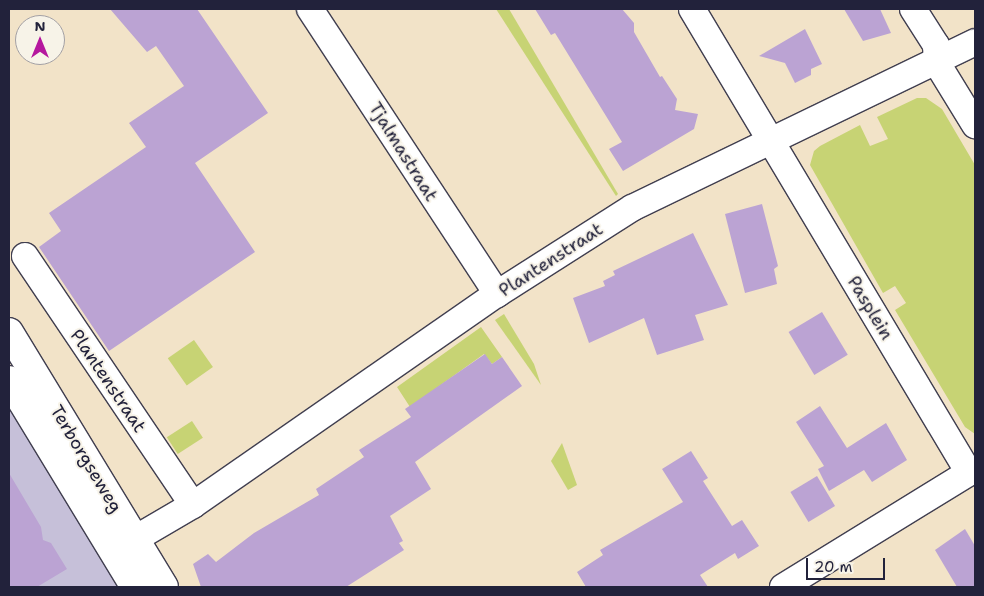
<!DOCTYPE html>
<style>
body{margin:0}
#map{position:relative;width:984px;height:596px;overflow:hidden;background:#f2e3c8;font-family:"Shantell Sans",sans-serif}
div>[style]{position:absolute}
.industrial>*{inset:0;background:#c6c0d9}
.green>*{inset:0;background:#c7d374;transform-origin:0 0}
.building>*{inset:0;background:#bba3d3;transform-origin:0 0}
.roads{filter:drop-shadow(1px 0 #413f50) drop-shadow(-1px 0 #413f50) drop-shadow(0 1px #413f50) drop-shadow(0 -1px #413f50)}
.minor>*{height:26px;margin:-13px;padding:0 13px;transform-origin:13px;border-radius:13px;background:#fff}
.major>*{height:28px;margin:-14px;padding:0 14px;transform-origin:14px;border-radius:14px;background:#fff}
span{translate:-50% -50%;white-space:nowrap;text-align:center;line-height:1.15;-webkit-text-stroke:4px #f7f3e8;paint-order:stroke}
.street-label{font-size:18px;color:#22223b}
.frame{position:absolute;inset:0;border:10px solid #22223b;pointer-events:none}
.north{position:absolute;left:15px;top:15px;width:50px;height:50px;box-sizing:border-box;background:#f7f3e8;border:1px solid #a29fa3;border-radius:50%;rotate:0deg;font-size:14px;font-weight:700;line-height:20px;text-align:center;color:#22223b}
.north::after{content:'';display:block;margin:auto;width:18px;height:22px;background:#b5179e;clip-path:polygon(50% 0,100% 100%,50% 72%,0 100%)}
.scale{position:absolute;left:806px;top:558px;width:79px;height:22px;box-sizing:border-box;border:2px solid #22223b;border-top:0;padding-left:6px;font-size:15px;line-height:18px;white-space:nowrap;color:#22223b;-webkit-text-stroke:4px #f7f3e8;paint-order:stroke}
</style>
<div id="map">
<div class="industrial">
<i style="clip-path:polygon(9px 363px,144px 587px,9px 587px)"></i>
</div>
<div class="green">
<i style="clip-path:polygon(496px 9px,509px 9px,618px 194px,616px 196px)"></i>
<i style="clip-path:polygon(917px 98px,926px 98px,942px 109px,975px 165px,975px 434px,965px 427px,895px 310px,906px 303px,895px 286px,883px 293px,810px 165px,814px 151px,820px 146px,860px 125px,870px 146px,888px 139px,877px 117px)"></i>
<i style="clip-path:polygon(504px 314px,534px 364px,541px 385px,495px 320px)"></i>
<i style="clip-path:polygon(481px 327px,502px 357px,492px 364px,484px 354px,410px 407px,397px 387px)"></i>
<i style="left:194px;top:340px;width:33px;height:32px;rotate:55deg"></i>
<i style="left:192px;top:421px;width:20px;height:30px;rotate:57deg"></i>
<i style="clip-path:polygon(562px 443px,577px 485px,568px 490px,551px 461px)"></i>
</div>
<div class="building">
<i style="clip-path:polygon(110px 9px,197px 9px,268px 113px,195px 163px,255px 252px,109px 351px,39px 247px,61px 231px,49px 213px,146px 147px,129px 123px,184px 86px,156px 46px,147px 52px)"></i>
<i style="clip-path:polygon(535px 9px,622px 9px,634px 23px,634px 32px,660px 77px,662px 76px,677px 99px,675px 110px,698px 114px,694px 129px,623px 171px,609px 149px,622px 142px,555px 33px,551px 35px)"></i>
<i style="clip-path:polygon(844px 9px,880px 9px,891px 33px,863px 41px)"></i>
<i style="clip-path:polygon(805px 29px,822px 64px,811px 69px,811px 75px,795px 83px,785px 63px,759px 56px)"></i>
<i style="clip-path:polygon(762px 204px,778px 266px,774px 269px,777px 284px,745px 293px,725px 214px)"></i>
<i style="clip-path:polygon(693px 233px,728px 305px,695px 315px,704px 340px,657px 355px,644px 318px,589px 343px,573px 298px,605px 286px,603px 281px,615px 275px,613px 271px)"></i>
<i style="left:822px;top:312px;width:50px;height:39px;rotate:59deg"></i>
<i style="clip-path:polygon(485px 354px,492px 364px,502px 357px,522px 386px,415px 462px,431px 489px,390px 516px,403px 541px,399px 543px,404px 550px,346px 587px,201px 587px,193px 564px,208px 554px,216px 562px,254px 533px,319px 495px,316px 489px,364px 457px,359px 450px,411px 417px,405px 409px)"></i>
<i style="clip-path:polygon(820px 406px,847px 448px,886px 423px,907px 460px,872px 482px,864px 470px,829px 491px,818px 469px,824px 466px,796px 422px)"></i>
<i style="clip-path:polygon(691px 451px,708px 478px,703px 481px,732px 526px,742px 520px,759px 546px,738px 559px,735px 553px,700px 575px,708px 587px,586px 587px,577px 572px,603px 555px,600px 550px,683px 502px,662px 469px)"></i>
<i style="clip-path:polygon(9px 473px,41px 527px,43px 540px,51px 543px,67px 569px,37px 587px,9px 587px)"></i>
<i style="left:817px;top:476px;width:35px;height:31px;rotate:59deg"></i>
<i style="clip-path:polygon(965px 529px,975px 546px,975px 587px,957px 587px,935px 550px)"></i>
</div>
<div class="roads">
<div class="minor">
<i style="left:310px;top:9px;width:341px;rotate:56.7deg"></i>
<i style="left:692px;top:9px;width:540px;rotate:59.16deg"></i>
<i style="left:913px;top:9px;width:43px;rotate:57.4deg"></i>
<i style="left:936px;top:45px;width:18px;rotate:87deg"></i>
<i style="left:937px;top:63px;width:73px;rotate:58.5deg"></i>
<i style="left:25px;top:256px;width:300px;rotate:56deg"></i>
<i style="left:116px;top:550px;width:89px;rotate:-30.3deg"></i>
<i style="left:193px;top:505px;width:370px;rotate:-34.8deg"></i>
<i style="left:497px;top:294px;width:160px;rotate:-32.5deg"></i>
<i style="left:632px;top:208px;width:381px;rotate:-25.8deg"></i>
<i style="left:783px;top:587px;width:225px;rotate:-31.6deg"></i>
</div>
<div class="major">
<i style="left:9px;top:332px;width:298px;rotate:58.7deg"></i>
<i style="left:9px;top:380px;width:242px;rotate:58.7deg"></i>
</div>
</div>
<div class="street-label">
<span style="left:403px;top:152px;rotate:58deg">Tjalmastraat</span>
<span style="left:551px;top:260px;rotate:-33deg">Plantenstraat</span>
<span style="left:870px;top:308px;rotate:59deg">Pasplein</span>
<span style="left:108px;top:381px;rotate:56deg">Plantenstraat</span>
<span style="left:86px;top:459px;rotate:59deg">Terborgseweg</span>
</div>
<div class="frame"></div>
<div class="north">N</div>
<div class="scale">20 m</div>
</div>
